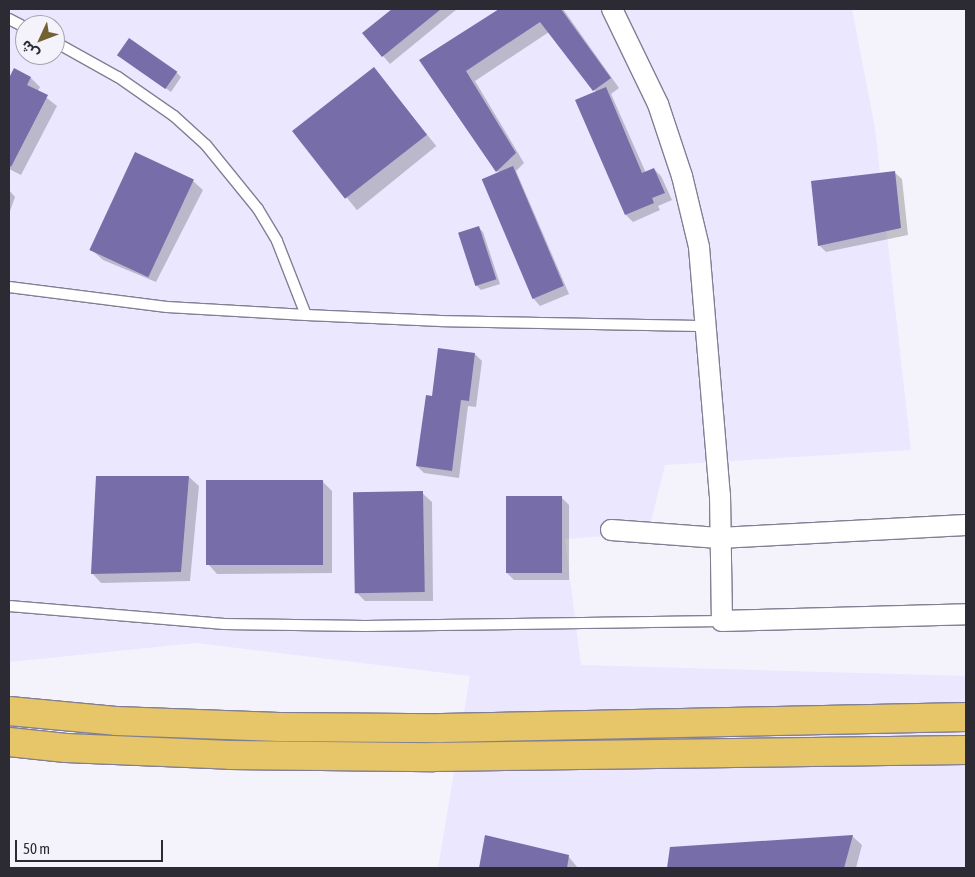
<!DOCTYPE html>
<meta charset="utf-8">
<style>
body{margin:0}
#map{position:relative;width:975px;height:877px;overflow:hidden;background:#f4f3fc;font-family:"Asap Condensed","Noto Sans Arabic",sans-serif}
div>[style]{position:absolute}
.built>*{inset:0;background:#eae7ff}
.shadow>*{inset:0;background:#0003;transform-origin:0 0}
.building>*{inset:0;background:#776da9;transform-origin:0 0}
.roads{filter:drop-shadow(1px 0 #827f93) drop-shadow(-1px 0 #827f93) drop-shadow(0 1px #827f93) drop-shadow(0 -1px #827f93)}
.service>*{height:10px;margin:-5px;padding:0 5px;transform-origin:5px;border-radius:5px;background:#fff}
.minor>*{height:20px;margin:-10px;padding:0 10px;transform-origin:10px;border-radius:10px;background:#fff}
.trunk>*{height:28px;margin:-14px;padding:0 14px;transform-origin:14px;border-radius:14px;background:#e6c668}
span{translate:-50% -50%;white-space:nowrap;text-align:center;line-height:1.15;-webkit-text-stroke:5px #f4f3fc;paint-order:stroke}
.frame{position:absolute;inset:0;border:10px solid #2c2b33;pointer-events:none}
.north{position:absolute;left:15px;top:15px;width:50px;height:50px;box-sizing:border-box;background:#f4f3fc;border:1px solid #a4a3ac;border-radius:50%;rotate:227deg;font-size:14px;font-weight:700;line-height:20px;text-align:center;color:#2c2b33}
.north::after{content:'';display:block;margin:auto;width:18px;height:22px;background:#736230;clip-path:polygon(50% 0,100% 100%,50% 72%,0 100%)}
.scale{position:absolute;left:15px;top:840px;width:148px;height:22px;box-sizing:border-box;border:2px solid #2c2b33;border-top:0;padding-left:6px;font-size:15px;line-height:18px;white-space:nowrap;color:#2c2b33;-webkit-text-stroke:4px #f4f3fc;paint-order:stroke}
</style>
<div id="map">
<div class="built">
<i style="clip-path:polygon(evenodd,9px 9px,852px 9px,875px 128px,911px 450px,665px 465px,648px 533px,565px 539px,581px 665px,966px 676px,966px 868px,438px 868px,470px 676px,196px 643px,9px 662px,9px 9px,25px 25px,55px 25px,55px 55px,25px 55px,25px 25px)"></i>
</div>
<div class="shadow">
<i style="clip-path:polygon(394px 9px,457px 9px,390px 64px,364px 34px)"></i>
<i style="clip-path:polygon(501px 9px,563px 9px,619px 88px,611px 94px,646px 173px,654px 169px,661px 176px,672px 200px,658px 206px,660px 210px,633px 222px,626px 215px,577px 101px,597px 93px,549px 32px,475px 81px,524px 163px,516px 171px,569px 294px,540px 306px,533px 298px,499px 173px,421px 60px)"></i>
<i style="clip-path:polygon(119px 55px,176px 72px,181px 77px,171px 92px)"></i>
<i style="left:374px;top:69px;width:99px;height:102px;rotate:51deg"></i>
<i style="clip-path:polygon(14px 70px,31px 78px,40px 87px,38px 91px,57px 106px,21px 175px,9px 169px,9px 80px)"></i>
<i style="clip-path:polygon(135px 153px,193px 181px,203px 190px,156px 282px,103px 260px,93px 251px)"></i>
<i style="clip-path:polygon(894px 172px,902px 179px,908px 235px,826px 252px,819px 245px)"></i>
<i style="clip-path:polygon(9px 190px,15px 197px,9px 214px)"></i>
<i style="clip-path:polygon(479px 228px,483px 232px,500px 284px,481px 290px,476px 285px)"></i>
<i style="clip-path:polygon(475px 354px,482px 361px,476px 407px,468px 406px,459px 478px,424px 473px,417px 466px,433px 397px)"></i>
<i style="clip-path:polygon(189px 477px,199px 486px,190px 581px,101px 583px,92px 573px,97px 478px)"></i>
<i style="clip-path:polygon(322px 481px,332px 491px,332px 573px,217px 574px,208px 564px)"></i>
<i style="clip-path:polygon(422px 493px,432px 502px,433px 601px,365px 601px,355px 591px)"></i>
<i style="clip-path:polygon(562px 498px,569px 505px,569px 580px,514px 580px,507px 573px)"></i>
<i style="clip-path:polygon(486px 836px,568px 856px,578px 868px,480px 868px)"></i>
<i style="clip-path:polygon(852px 836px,862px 845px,856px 868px,668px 868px,671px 849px)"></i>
</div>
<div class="building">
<i style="clip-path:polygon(392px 9px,441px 9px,382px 57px,362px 33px)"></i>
<i style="clip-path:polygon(499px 9px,561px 9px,611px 78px,593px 91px,540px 22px,466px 71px,516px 153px,496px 172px,419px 60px)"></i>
<i style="left:129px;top:38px;width:59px;height:21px;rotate:35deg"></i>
<i style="left:374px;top:67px;width:86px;height:104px;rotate:52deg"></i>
<i style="clip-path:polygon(14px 68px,31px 77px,27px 85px,48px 95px,11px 167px,9px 165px,9px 78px)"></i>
<i style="clip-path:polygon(606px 87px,642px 173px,654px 168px,665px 193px,652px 198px,654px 203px,625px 215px,575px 100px)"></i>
<i style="left:135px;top:152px;width:65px;height:108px;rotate:25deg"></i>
<i style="left:513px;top:166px;width:130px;height:34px;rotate:67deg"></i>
<i style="clip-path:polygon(895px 171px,901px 228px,818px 246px,811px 181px)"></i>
<i style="left:479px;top:226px;width:56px;height:22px;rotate:72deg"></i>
<i style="clip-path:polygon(438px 348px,475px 353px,469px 401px,461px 400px,452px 471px,416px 466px,426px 395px,432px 396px)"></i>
<i style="clip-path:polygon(96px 476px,189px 476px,181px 572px,91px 574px)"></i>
<i style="left:206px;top:480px;width:117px;height:85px"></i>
<i style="left:423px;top:491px;width:101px;height:70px;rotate:89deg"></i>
<i style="left:506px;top:496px;width:56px;height:77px"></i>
<i style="clip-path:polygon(485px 835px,569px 855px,567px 868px,479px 868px)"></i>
<i style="clip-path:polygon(853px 835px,844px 868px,667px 868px,670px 847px)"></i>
</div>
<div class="roads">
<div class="service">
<i style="left:9px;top:19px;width:18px;rotate:27deg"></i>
<i style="left:55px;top:42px;width:72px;rotate:29.1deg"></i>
<i style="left:118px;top:77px;width:68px;rotate:34.9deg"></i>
<i style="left:174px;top:116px;width:43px;rotate:42.2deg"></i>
<i style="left:206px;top:145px;width:82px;rotate:50.9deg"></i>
<i style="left:258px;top:209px;width:37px;rotate:59deg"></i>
<i style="left:277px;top:241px;width:79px;rotate:68.6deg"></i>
<i style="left:9px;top:287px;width:159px;rotate:7.2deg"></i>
<i style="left:167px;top:307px;width:139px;rotate:3.3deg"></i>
<i style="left:306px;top:315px;width:135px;rotate:2.5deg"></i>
<i style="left:441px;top:321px;width:266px;rotate:1.1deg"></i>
<i style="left:9px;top:606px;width:216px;rotate:4.8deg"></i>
<i style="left:224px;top:624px;width:141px;rotate:0.8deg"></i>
<i style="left:365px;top:626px;width:357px;rotate:-0.8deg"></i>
</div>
<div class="minor">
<i style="left:612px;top:9px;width:106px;rotate:64.2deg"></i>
<i style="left:658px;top:104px;width:76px;rotate:71.6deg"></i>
<i style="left:682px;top:176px;width:73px;rotate:76.5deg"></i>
<i style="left:699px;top:247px;width:249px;rotate:85.2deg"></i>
<i style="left:720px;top:495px;width:126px;rotate:89.1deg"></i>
<i style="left:722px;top:621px;width:244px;rotate:-1.6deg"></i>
<i style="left:611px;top:530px;width:108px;rotate:4.2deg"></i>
<i style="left:719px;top:538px;width:247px;rotate:-3deg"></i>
</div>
<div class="trunk">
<i style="left:9px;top:711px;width:107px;rotate:5.3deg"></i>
<i style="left:116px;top:721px;width:163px;rotate:2.1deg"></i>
<i style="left:279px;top:727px;width:163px;rotate:0.4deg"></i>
<i style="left:442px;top:728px;width:524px;rotate:-1.2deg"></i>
<i style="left:9px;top:742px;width:57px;rotate:6deg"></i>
<i style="left:66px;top:748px;width:164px;rotate:2.4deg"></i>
<i style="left:230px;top:755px;width:203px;rotate:0.6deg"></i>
<i style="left:433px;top:757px;width:533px;rotate:-0.75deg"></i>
</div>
</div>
<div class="frame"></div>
<div class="north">ش</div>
<div class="scale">50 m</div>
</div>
